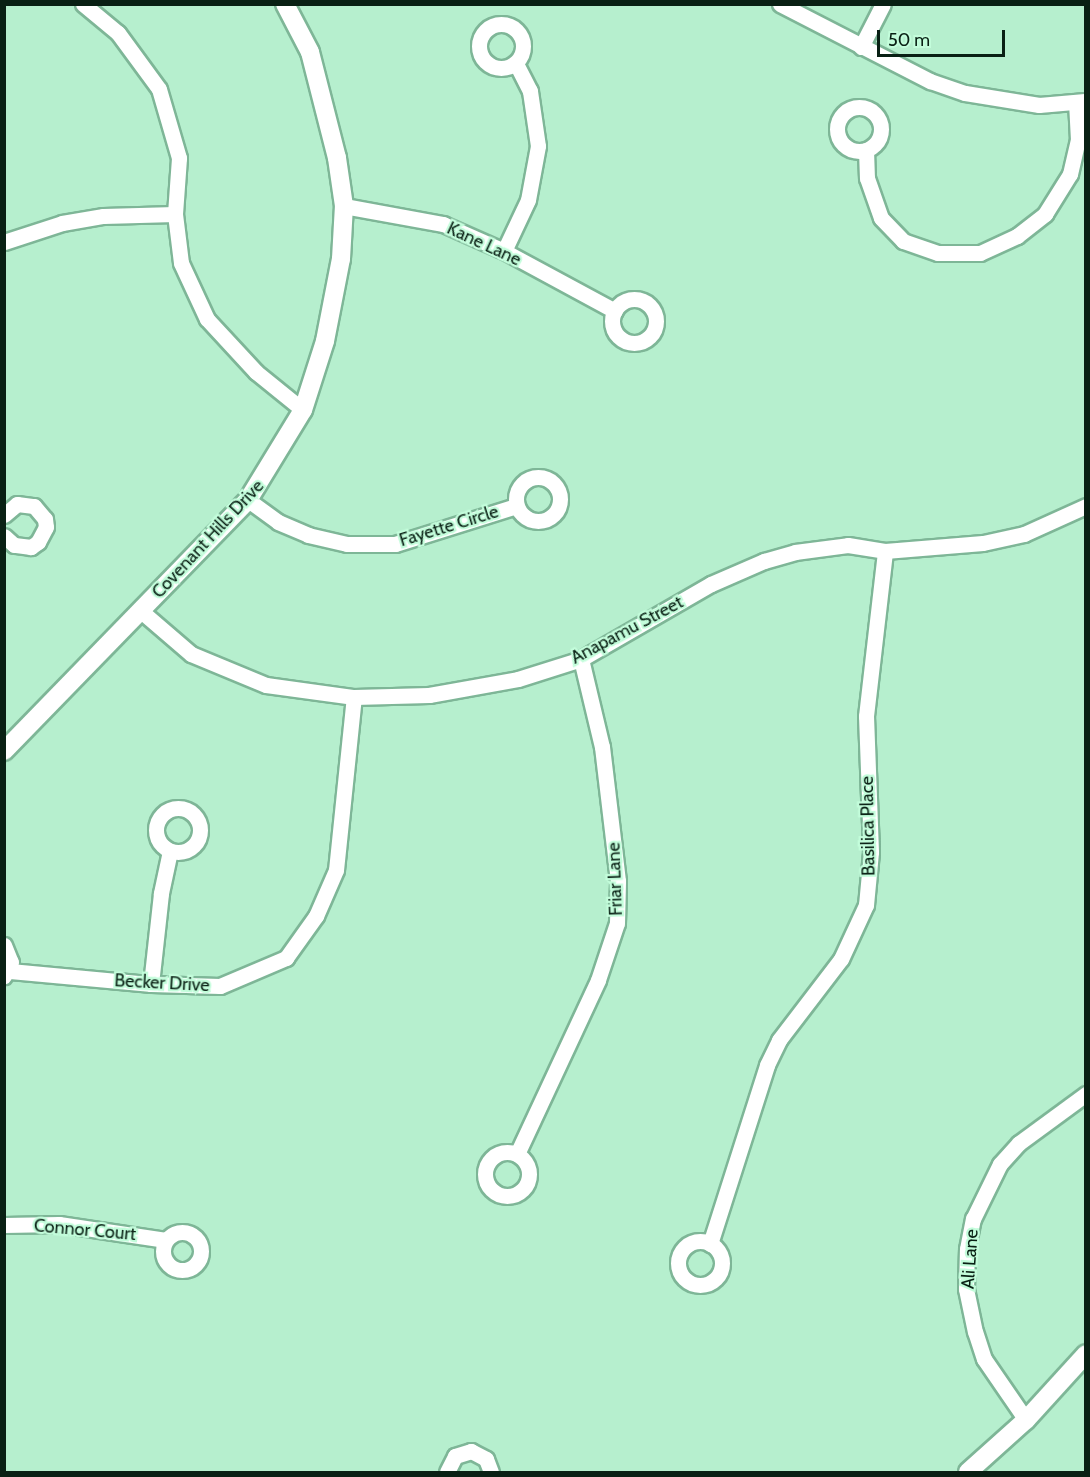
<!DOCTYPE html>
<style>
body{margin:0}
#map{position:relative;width:1090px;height:1477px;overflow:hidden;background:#b6efce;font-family:Cabin,sans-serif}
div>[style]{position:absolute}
.roads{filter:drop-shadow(2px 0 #7eb697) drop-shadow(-2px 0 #7eb697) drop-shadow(0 2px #7eb697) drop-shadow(0 -2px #7eb697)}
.minor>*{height:15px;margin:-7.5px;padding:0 7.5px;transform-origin:7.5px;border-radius:7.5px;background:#fff}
.minor>.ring{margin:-7.5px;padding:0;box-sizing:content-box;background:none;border:15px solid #fff;border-radius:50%}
.tertiary>*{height:18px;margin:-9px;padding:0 9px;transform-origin:9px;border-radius:9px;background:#fff}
span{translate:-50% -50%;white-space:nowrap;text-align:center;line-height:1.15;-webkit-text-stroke:4.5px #c3fddb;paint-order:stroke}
.street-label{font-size:18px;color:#092014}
.frame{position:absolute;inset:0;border:6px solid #092014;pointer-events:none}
.scale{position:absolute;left:877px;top:30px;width:128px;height:27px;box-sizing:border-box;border:3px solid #092014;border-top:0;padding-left:8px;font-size:18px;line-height:21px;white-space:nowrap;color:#092014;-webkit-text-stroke:4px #c3fddb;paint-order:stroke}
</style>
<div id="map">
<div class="roads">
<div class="minor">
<i style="left:83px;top:4px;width:45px;rotate:39.6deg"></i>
<i style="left:118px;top:33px;width:69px;rotate:53.8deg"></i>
<i style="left:159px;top:89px;width:72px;rotate:73.8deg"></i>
<i style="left:179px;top:158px;width:56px;rotate:94.1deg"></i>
<i style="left:175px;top:214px;width:49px;rotate:83deg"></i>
<i style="left:181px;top:263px;width:62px;rotate:65.1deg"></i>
<i style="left:207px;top:319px;width:72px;rotate:47.2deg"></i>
<i style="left:256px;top:372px;width:60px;rotate:39deg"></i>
<i style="left:780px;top:4px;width:169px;rotate:27.2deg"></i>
<i style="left:930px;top:81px;width:37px;rotate:19deg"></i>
<i style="left:965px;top:93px;width:75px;rotate:9.2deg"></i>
<i style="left:1039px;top:105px;width:46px;rotate:-5deg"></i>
<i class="ring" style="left:479px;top:24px;width:29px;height:29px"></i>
<i style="left:861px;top:47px;width:48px;rotate:-62.9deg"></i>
<i class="ring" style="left:837px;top:107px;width:29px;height:29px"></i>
<i style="left:866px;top:150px;width:28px;rotate:88deg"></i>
<i style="left:867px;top:178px;width:42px;rotate:70.7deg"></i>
<i style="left:881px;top:218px;width:32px;rotate:46deg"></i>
<i style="left:903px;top:241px;width:37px;rotate:19deg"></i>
<i style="left:938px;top:253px;width:42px"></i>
<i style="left:980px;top:253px;width:41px;rotate:-24.7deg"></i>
<i style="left:1017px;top:236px;width:36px;rotate:-38deg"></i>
<i style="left:1045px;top:214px;width:47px;rotate:-58deg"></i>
<i style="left:1070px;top:174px;width:35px;rotate:-77deg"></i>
<i style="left:1078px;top:140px;width:37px;rotate:-93deg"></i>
<i style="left:344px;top:206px;width:101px;rotate:10.3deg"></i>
<i style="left:443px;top:224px;width:67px;rotate:23.9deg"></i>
<i style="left:504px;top:251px;width:126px;rotate:28.4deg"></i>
<i style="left:4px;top:242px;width:61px;rotate:-18.1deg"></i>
<i style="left:62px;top:223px;width:42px;rotate:-9.7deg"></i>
<i style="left:103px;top:216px;width:72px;rotate:-1.6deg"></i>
<i style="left:504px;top:251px;width:56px;rotate:-64.8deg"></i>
<i style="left:528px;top:200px;width:55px;rotate:-79.5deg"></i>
<i style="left:538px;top:146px;width:56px;rotate:-98.3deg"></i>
<i style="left:530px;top:91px;width:31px;rotate:-117deg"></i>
<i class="ring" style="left:612px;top:299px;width:29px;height:29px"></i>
<i class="ring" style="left:516px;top:477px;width:29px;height:29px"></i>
<i style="left:248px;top:500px;width:37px;rotate:36deg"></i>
<i style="left:278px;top:522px;width:33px;rotate:23deg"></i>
<i style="left:308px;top:535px;width:40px;rotate:13deg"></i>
<i style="left:347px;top:544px;width:48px"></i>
<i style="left:395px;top:544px;width:127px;rotate:-17.4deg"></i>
<i style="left:4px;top:515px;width:17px;rotate:-40deg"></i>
<i style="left:17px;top:504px;width:17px;rotate:7deg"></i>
<i style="left:34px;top:506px;width:17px;rotate:50deg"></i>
<i style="left:45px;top:519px;width:8px;rotate:83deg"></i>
<i style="left:46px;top:527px;width:17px;rotate:118deg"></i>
<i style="left:38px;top:542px;width:9px;rotate:144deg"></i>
<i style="left:31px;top:547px;width:17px;rotate:-173deg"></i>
<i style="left:14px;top:545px;width:13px;rotate:-138deg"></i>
<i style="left:141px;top:611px;width:66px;rotate:40.7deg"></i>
<i style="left:191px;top:654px;width:81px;rotate:22.5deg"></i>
<i style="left:266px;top:685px;width:89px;rotate:7.8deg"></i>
<i style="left:354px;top:697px;width:75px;rotate:-1.5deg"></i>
<i style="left:429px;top:695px;width:90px;rotate:-10.2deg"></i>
<i style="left:518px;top:679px;width:66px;rotate:-17.6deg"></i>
<i style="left:581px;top:659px;width:150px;rotate:-30deg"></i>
<i style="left:711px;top:584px;width:58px;rotate:-23.5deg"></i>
<i style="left:764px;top:561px;width:32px;rotate:-16deg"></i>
<i style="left:795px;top:552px;width:53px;rotate:-7.5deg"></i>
<i style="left:848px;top:545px;width:37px;rotate:9deg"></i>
<i style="left:885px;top:551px;width:98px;rotate:-4.7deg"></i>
<i style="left:983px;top:543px;width:42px;rotate:-12.4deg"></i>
<i style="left:1024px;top:534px;width:68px;rotate:-24.3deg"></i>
<i class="ring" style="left:156px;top:808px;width:29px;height:29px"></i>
<i style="left:4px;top:945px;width:18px;rotate:68deg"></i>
<i style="left:11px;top:962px;width:16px;rotate:117deg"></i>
<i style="left:10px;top:971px;width:142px;rotate:5.3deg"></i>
<i style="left:151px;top:984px;width:69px;rotate:1.7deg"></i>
<i style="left:220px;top:986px;width:72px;rotate:-23deg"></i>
<i style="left:286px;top:958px;width:52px;rotate:-54.5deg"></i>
<i style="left:316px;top:916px;width:50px;rotate:-66.5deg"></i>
<i style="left:336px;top:870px;width:174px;rotate:-84.1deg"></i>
<i style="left:151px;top:984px;width:92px;rotate:-83.7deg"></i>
<i style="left:161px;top:893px;width:43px;rotate:-77.9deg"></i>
<i class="ring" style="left:485px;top:1152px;width:29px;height:29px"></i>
<i style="left:517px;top:1154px;width:192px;rotate:-65deg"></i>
<i style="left:598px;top:980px;width:60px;rotate:-71.6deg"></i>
<i style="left:617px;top:923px;width:42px;rotate:-88.6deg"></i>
<i style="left:618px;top:881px;width:135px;rotate:-96.8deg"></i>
<i style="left:602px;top:747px;width:90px;rotate:-103.4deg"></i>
<i style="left:4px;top:1225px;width:55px;rotate:-1deg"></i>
<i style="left:59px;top:1224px;width:108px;rotate:8.5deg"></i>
<i class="ring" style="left:163px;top:1232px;width:23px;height:23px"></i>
<i class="ring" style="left:678px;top:1241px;width:29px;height:29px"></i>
<i style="left:710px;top:1244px;width:188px;rotate:-72.3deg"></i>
<i style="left:767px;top:1065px;width:28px;rotate:-64deg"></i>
<i style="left:779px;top:1040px;width:102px;rotate:-52.6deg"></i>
<i style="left:841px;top:959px;width:60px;rotate:-65.2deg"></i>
<i style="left:866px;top:905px;width:53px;rotate:-84.6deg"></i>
<i style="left:871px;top:852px;width:136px;rotate:-92.1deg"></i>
<i style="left:866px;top:716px;width:166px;rotate:-83.4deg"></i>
<i style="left:1026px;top:1420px;width:74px;rotate:-124.5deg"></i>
<i style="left:984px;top:1359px;width:28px;rotate:-108deg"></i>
<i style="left:975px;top:1332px;width:44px;rotate:-101.8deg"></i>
<i style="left:966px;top:1289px;width:40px;rotate:-88.6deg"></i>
<i style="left:967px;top:1249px;width:31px;rotate:-79deg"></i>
<i style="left:973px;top:1219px;width:61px;rotate:-63.9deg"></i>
<i style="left:1000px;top:1164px;width:28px;rotate:-48deg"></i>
<i style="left:1019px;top:1143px;width:83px;rotate:-36.2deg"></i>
<i style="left:447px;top:1472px;width:18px;rotate:-63deg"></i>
<i style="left:455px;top:1456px;width:17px;rotate:-17deg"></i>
<i style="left:471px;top:1451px;width:17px;rotate:28deg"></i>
<i style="left:486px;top:1459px;width:14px;rotate:69deg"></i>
</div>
<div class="tertiary">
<i style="left:4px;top:751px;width:350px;rotate:-45.8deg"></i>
<i style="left:248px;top:500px;width:105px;rotate:-58.6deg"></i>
<i style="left:303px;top:410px;width:72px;rotate:-72.3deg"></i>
<i style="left:325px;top:341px;width:84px;rotate:-79deg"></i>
<i style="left:341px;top:259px;width:53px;rotate:-86.8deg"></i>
<i style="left:344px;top:206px;width:49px;rotate:-98.3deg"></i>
<i style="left:337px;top:158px;width:109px;rotate:-104.3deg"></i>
<i style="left:310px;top:52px;width:54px;rotate:-117.5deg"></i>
<i style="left:968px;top:1472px;width:78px;rotate:-41.9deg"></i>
<i style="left:1026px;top:1420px;width:89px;rotate:-47.7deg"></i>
</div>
</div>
<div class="street-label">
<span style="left:484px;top:244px;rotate:25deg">Kane Lane</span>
<span style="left:449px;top:526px;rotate:-17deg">Fayette Circle</span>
<span style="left:208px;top:539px;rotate:-47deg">Covenant Hills Drive</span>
<span style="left:627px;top:630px;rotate:-28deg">Anapamu Street</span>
<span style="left:868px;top:826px;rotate:-91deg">Basilica Place</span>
<span style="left:615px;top:879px;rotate:-92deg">Friar Lane</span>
<span style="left:162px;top:983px;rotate:3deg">Becker Drive</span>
<span style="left:85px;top:1230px;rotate:5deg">Connor Court</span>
<span style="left:970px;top:1259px;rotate:-86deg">Ali Lane</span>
</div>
<div class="frame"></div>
<div class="scale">50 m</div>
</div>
